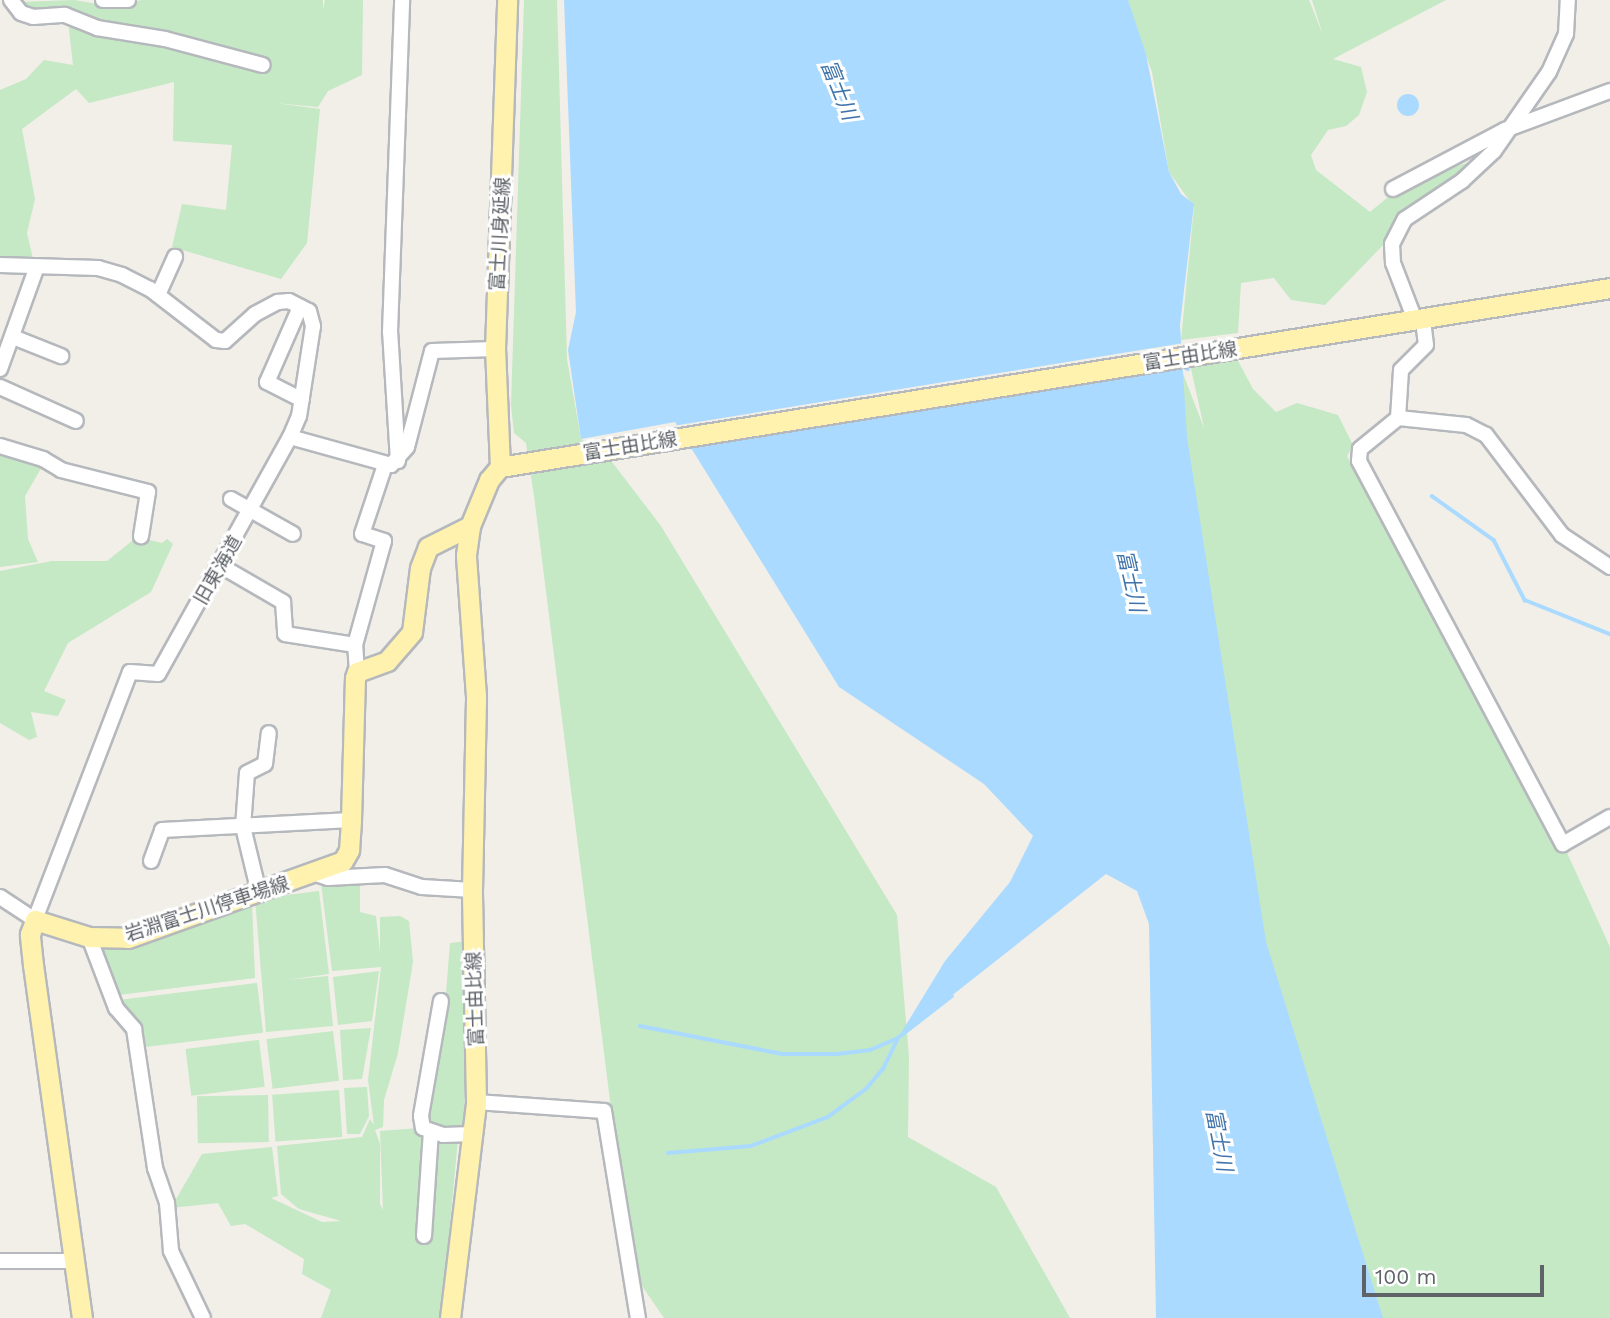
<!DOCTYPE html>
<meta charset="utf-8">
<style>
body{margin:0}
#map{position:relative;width:1610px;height:1318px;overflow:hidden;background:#f1efe8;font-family:"Work Sans","Noto Sans JP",sans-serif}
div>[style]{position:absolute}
.green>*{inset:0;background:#c5e8c5;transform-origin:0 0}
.water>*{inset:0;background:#aadaff}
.round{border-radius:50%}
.pier>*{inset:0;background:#f1efe8}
.stream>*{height:3.5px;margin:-1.75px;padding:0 1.75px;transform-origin:1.75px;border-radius:1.75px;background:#aadaff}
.roads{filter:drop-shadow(2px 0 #b5b8bc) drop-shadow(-2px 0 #b5b8bc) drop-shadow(0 2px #b5b8bc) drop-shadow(0 -2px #b5b8bc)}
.minor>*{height:14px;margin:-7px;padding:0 7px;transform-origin:7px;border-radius:7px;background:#fff}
.major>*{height:19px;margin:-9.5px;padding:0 9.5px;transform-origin:9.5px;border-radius:9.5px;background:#fff2af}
span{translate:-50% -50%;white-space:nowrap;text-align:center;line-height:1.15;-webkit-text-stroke:6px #fff;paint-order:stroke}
.street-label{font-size:19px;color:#5f6368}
.water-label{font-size:21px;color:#4174aa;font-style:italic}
.scale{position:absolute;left:1362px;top:1265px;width:182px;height:32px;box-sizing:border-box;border:4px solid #5f6368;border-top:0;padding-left:9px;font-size:21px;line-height:24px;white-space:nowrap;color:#5f6368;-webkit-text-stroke:5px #fff;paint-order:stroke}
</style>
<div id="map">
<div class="green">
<i style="clip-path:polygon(74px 0,115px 7px,141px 0,323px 0,323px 10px,325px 0,363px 0,362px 75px,328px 91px,318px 107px,275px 103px,320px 109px,307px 243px,281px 279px,172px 247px,182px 204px,226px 210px,232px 145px,173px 141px,174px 82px,89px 103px,76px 89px,22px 129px,35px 199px,27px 233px,34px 263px,0 259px,0 90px,26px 79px,44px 60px,73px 65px,68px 21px,35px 12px,19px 2px)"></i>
<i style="clip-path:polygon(524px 0,557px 0,567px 359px,581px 439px,612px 462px,661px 526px,897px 915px,909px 1057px,908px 1137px,996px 1187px,1070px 1318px,664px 1318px,642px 1286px,618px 1164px,534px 496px,526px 443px,514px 433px,511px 405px)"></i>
<i style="clip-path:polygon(1126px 0,1309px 0,1323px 35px,1312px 0,1446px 0,1333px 59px,1361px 67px,1367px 92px,1359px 115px,1346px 126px,1328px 130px,1311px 155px,1316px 170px,1370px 212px,1405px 183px,1479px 159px,1389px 239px,1325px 305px,1291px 300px,1274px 278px,1241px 283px,1238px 333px,1181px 340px,1194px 207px,1169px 172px,1152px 72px)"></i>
<i style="clip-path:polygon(1236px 357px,1253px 389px,1276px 412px,1297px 403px,1338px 415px,1353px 445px,1347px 456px,1563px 844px,1610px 947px,1610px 1318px,1369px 1318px,1297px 1073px,1193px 646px,1182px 371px,1204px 428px,1190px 364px)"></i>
<i style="clip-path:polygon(0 451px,43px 465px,25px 496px,28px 539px,38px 562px,0 567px)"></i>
<i style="clip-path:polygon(137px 537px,162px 543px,167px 539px,173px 544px,151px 592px,68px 643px,44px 691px,66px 700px,58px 716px,31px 712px,37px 737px,29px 740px,0 723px,0 571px,52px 561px,107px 561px)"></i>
<i style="clip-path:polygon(321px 883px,360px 883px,360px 912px,376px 916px,380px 952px,380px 917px,400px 916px,409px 921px,413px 962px,398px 1053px,384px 1100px,383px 1127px,375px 1130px,380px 1144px,380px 1204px,383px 1210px,380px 1131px,419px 1128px,427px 1147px,431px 1139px,421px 1118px,446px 993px,450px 943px,468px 941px,464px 1131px,443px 1128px,458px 1139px,441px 1318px,321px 1318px,331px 1290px,302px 1274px,304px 1259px,245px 1224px,231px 1226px,218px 1203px,171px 1208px,202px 1154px,272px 1147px,278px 1196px,271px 1198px,322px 1222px,341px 1221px,299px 1209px,281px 1194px,277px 1146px,362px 1137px,370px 1119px,374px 1125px,368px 1080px,381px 967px,332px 971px)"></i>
<i style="clip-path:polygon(319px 891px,329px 974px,286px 980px,328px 976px,333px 1026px,266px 1032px,255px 899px)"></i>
<i style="clip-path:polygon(252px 903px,255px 978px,111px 996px,96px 943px)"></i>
<i style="clip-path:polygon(379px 971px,372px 1021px,338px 1025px,333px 977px)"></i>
<i style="left:257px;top:983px;width:50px;height:135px;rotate:83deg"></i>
<i style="clip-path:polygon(371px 1028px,362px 1079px,343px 1080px,340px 1030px)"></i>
<i style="left:333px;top:1031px;width:50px;height:67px;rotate:83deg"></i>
<i style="left:259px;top:1040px;width:47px;height:74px;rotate:83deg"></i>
<i style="clip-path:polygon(367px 1087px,369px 1116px,360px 1134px,347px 1134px,344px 1088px)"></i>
<i style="left:339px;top:1090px;width:47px;height:67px;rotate:86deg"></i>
<i style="left:268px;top:1095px;width:47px;height:71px;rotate:89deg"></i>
</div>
<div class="water">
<i style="clip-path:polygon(564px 0,1128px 0,1146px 54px,1169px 172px,1181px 194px,1194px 204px,1180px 325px,1187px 437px,1266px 942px,1383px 1318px,1156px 1318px,1149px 924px,1137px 891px,1106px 874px,898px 1038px,945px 961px,1010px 882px,1033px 836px,984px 784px,839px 687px,675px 422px,581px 439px,568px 350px,576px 312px)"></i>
<i class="round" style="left:1397px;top:94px;width:22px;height:22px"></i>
</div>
<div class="pier">
<i style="clip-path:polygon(1184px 343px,1185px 365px,778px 434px,687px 448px,673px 426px)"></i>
</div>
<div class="stream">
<i style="left:1180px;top:365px;width:9px;rotate:27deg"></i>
<i style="left:1432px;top:496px;width:76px;rotate:35.4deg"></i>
<i style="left:1494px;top:540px;width:68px;rotate:62.7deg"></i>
<i style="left:1525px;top:600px;width:92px;rotate:21.8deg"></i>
<i style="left:640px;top:1026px;width:146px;rotate:11.1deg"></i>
<i style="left:783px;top:1054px;width:54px"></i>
<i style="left:837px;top:1054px;width:33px;rotate:-7deg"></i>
<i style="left:870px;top:1050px;width:30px;rotate:-23deg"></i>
<i style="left:898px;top:1038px;width:68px;rotate:-37.9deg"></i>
<i style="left:668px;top:1153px;width:83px;rotate:-4.8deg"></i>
<i style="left:751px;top:1146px;width:82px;rotate:-20.6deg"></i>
<i style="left:828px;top:1117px;width:47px;rotate:-36.4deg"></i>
<i style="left:866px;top:1089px;width:26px;rotate:-50deg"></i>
<i style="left:883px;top:1069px;width:32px;rotate:-64deg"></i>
</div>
<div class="roads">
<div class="minor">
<i style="left:11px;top:0;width:16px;rotate:52deg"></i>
<i style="left:21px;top:13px;width:13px;rotate:18deg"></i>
<i style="left:33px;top:17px;width:32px;rotate:-4deg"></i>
<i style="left:65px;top:15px;width:35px;rotate:22deg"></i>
<i style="left:97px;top:28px;width:69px;rotate:9.2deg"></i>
<i style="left:165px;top:39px;width:101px;rotate:14.9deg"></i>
<i style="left:103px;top:0;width:25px"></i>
<i style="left:1393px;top:189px;width:127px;rotate:-27.8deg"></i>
<i style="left:1505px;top:130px;width:112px;rotate:-20.4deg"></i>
<i style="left:0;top:265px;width:98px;rotate:1.8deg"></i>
<i style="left:98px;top:268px;width:25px;rotate:16deg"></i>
<i style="left:122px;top:275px;width:31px;rotate:27deg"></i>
<i style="left:150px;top:289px;width:83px;rotate:37.7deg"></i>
<i style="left:216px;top:340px;width:9px;rotate:6deg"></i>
<i style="left:225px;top:341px;width:40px;rotate:-42deg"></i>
<i style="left:255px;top:314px;width:26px;rotate:-28deg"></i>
<i style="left:278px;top:302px;width:11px;rotate:-5deg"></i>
<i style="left:289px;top:301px;width:22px;rotate:27deg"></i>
<i style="left:309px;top:311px;width:16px;rotate:75deg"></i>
<i style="left:313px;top:326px;width:91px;rotate:98.8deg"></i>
<i style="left:299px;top:416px;width:23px;rotate:113deg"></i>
<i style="left:290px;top:437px;width:271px;rotate:119.1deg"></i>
<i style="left:158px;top:674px;width:28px;rotate:-176deg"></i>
<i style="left:130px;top:672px;width:266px;rotate:111deg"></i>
<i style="left:35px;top:920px;width:42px;rotate:-146.7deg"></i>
<i style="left:158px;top:295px;width:42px;rotate:-65.9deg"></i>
<i style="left:300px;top:307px;width:82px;rotate:113.7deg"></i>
<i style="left:267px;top:382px;width:39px;rotate:27deg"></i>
<i style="left:1415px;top:320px;width:61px;rotate:-111.1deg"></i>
<i style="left:1393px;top:263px;width:19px;rotate:-93deg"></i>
<i style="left:1392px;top:244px;width:28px;rotate:-63deg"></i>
<i style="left:1405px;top:219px;width:69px;rotate:-33.7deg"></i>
<i style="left:1462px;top:181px;width:44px;rotate:-43.2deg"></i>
<i style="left:1494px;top:151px;width:96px;rotate:-55.2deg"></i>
<i style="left:1549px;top:72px;width:42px;rotate:-65.9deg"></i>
<i style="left:1566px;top:34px;width:34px;rotate:-87deg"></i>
<i style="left:13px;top:337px;width:52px;rotate:21.6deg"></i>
<i style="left:0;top:369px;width:106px;rotate:-70.2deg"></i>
<i style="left:0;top:387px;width:83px;rotate:24.1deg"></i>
<i style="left:1398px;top:418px;width:48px;rotate:-86.4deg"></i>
<i style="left:1401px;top:370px;width:35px;rotate:-45deg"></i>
<i style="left:1426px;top:345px;width:25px;rotate:-97deg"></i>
<i style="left:290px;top:437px;width:105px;rotate:15.5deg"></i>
<i style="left:391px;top:465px;width:24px;rotate:-48deg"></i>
<i style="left:407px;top:447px;width:99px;rotate:-75.4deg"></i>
<i style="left:432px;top:351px;width:63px;rotate:-1.8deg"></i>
<i style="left:0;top:446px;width:45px;rotate:16.8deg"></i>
<i style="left:43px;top:459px;width:21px;rotate:31deg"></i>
<i style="left:61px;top:470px;width:90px;rotate:14.2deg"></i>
<i style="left:148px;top:492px;width:45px;rotate:99deg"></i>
<i style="left:398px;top:461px;width:129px;rotate:-93.5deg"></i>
<i style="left:390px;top:332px;width:332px;rotate:-87.9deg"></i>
<i style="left:231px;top:499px;width:71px;rotate:29.4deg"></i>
<i style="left:221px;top:566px;width:72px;rotate:30.1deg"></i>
<i style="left:283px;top:602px;width:32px;rotate:86deg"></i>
<i style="left:285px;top:634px;width:71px;rotate:8.9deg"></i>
<i style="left:1610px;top:567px;width:58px;rotate:-146.3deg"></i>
<i style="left:1562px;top:535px;width:126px;rotate:-127.2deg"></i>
<i style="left:1486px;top:435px;width:22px;rotate:-153deg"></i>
<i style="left:1466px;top:425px;width:68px;rotate:-174.1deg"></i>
<i style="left:1398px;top:418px;width:49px;rotate:140.8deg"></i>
<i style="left:1360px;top:449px;width:12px;rotate:95deg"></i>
<i style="left:1359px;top:461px;width:434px;rotate:62deg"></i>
<i style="left:1563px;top:844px;width:54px;rotate:-29.9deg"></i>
<i style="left:357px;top:672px;width:27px;rotate:-94deg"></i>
<i style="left:355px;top:645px;width:108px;rotate:-74.4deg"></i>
<i style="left:384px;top:541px;width:23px;rotate:-162deg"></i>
<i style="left:362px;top:534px;width:73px;rotate:-71.6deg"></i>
<i style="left:151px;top:861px;width:33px;rotate:-70deg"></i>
<i style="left:162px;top:830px;width:189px;rotate:-3deg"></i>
<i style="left:316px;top:874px;width:13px;rotate:18deg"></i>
<i style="left:328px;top:878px;width:57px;rotate:-3deg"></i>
<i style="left:385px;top:875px;width:39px;rotate:18deg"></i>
<i style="left:422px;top:887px;width:50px;rotate:3.4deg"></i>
<i style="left:259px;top:893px;width:68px;rotate:-103.6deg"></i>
<i style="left:243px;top:827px;width:54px;rotate:-85.8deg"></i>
<i style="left:247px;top:773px;width:20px;rotate:-27deg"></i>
<i style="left:265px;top:764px;width:31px;rotate:-83deg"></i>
<i style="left:89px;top:937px;width:76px;rotate:69.2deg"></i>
<i style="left:116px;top:1008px;width:28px;rotate:49deg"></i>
<i style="left:134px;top:1029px;width:141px;rotate:81.4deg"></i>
<i style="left:155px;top:1168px;width:37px;rotate:71deg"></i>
<i style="left:167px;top:1203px;width:48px;rotate:85.2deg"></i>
<i style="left:171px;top:1251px;width:74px;rotate:64.5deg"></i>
<i style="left:441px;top:1001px;width:117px;rotate:99.9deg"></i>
<i style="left:421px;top:1116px;width:12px;rotate:81deg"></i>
<i style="left:423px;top:1128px;width:21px;rotate:19deg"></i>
<i style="left:443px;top:1135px;width:30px;rotate:-2deg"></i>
<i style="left:476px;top:1102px;width:128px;rotate:4deg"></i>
<i style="left:604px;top:1111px;width:210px;rotate:80.7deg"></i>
<i style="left:424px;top:1236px;width:105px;rotate:-86.2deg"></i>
<i style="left:0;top:1261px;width:75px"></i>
</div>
<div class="major">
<i style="left:500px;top:467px;width:118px;rotate:-92.4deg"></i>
<i style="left:495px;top:349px;width:349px;rotate:-88deg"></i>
<i style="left:82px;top:1318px;width:356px;rotate:-97.9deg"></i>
<i style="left:33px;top:965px;width:31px;rotate:-96deg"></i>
<i style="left:30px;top:934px;width:15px;rotate:-70deg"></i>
<i style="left:35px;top:920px;width:57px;rotate:17.5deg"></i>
<i style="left:89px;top:937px;width:39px;rotate:1deg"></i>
<i style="left:128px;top:938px;width:228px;rotate:-19.7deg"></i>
<i style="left:343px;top:861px;width:13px;rotate:-61deg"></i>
<i style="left:349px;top:850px;width:30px;rotate:-86deg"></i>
<i style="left:351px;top:820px;width:142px;rotate:-88.4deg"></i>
<i style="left:355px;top:678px;width:6px;rotate:-72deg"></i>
<i style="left:357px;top:672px;width:32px;rotate:-20deg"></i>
<i style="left:387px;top:661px;width:38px;rotate:-49deg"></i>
<i style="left:412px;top:632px;width:64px;rotate:-82.9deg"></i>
<i style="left:420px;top:568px;width:22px;rotate:-69deg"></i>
<i style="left:428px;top:547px;width:47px;rotate:-26.6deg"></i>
<i style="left:450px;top:1318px;width:218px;rotate:-83.1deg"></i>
<i style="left:476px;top:1102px;width:212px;rotate:-91.1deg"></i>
<i style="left:472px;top:890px;width:194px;rotate:-88.8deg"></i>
<i style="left:476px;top:696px;width:141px;rotate:-94.1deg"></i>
<i style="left:466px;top:555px;width:29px;rotate:-82deg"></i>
<i style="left:470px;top:526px;width:50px;rotate:-67.6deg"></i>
<i style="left:489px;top:480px;width:17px;rotate:-50deg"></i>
<i style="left:500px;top:467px;width:1124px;rotate:-9.16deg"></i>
</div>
</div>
<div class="street-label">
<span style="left:500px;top:234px;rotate:-87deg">富士川身延線</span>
<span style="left:1190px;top:356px;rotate:-9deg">富士由比線</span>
<span style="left:630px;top:446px;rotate:-9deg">富士由比線</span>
<span style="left:218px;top:570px;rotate:-60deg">旧東海道</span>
<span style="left:207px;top:909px;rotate:-18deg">岩淵富士川停車場線</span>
<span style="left:475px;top:999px;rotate:-92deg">富士由比線</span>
</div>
<div class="water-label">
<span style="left:839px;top:90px;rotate:68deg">富士川</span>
<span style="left:1131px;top:581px;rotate:77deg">富士川</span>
<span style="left:1219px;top:1140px;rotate:79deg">富士川</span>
</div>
<div class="scale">100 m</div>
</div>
